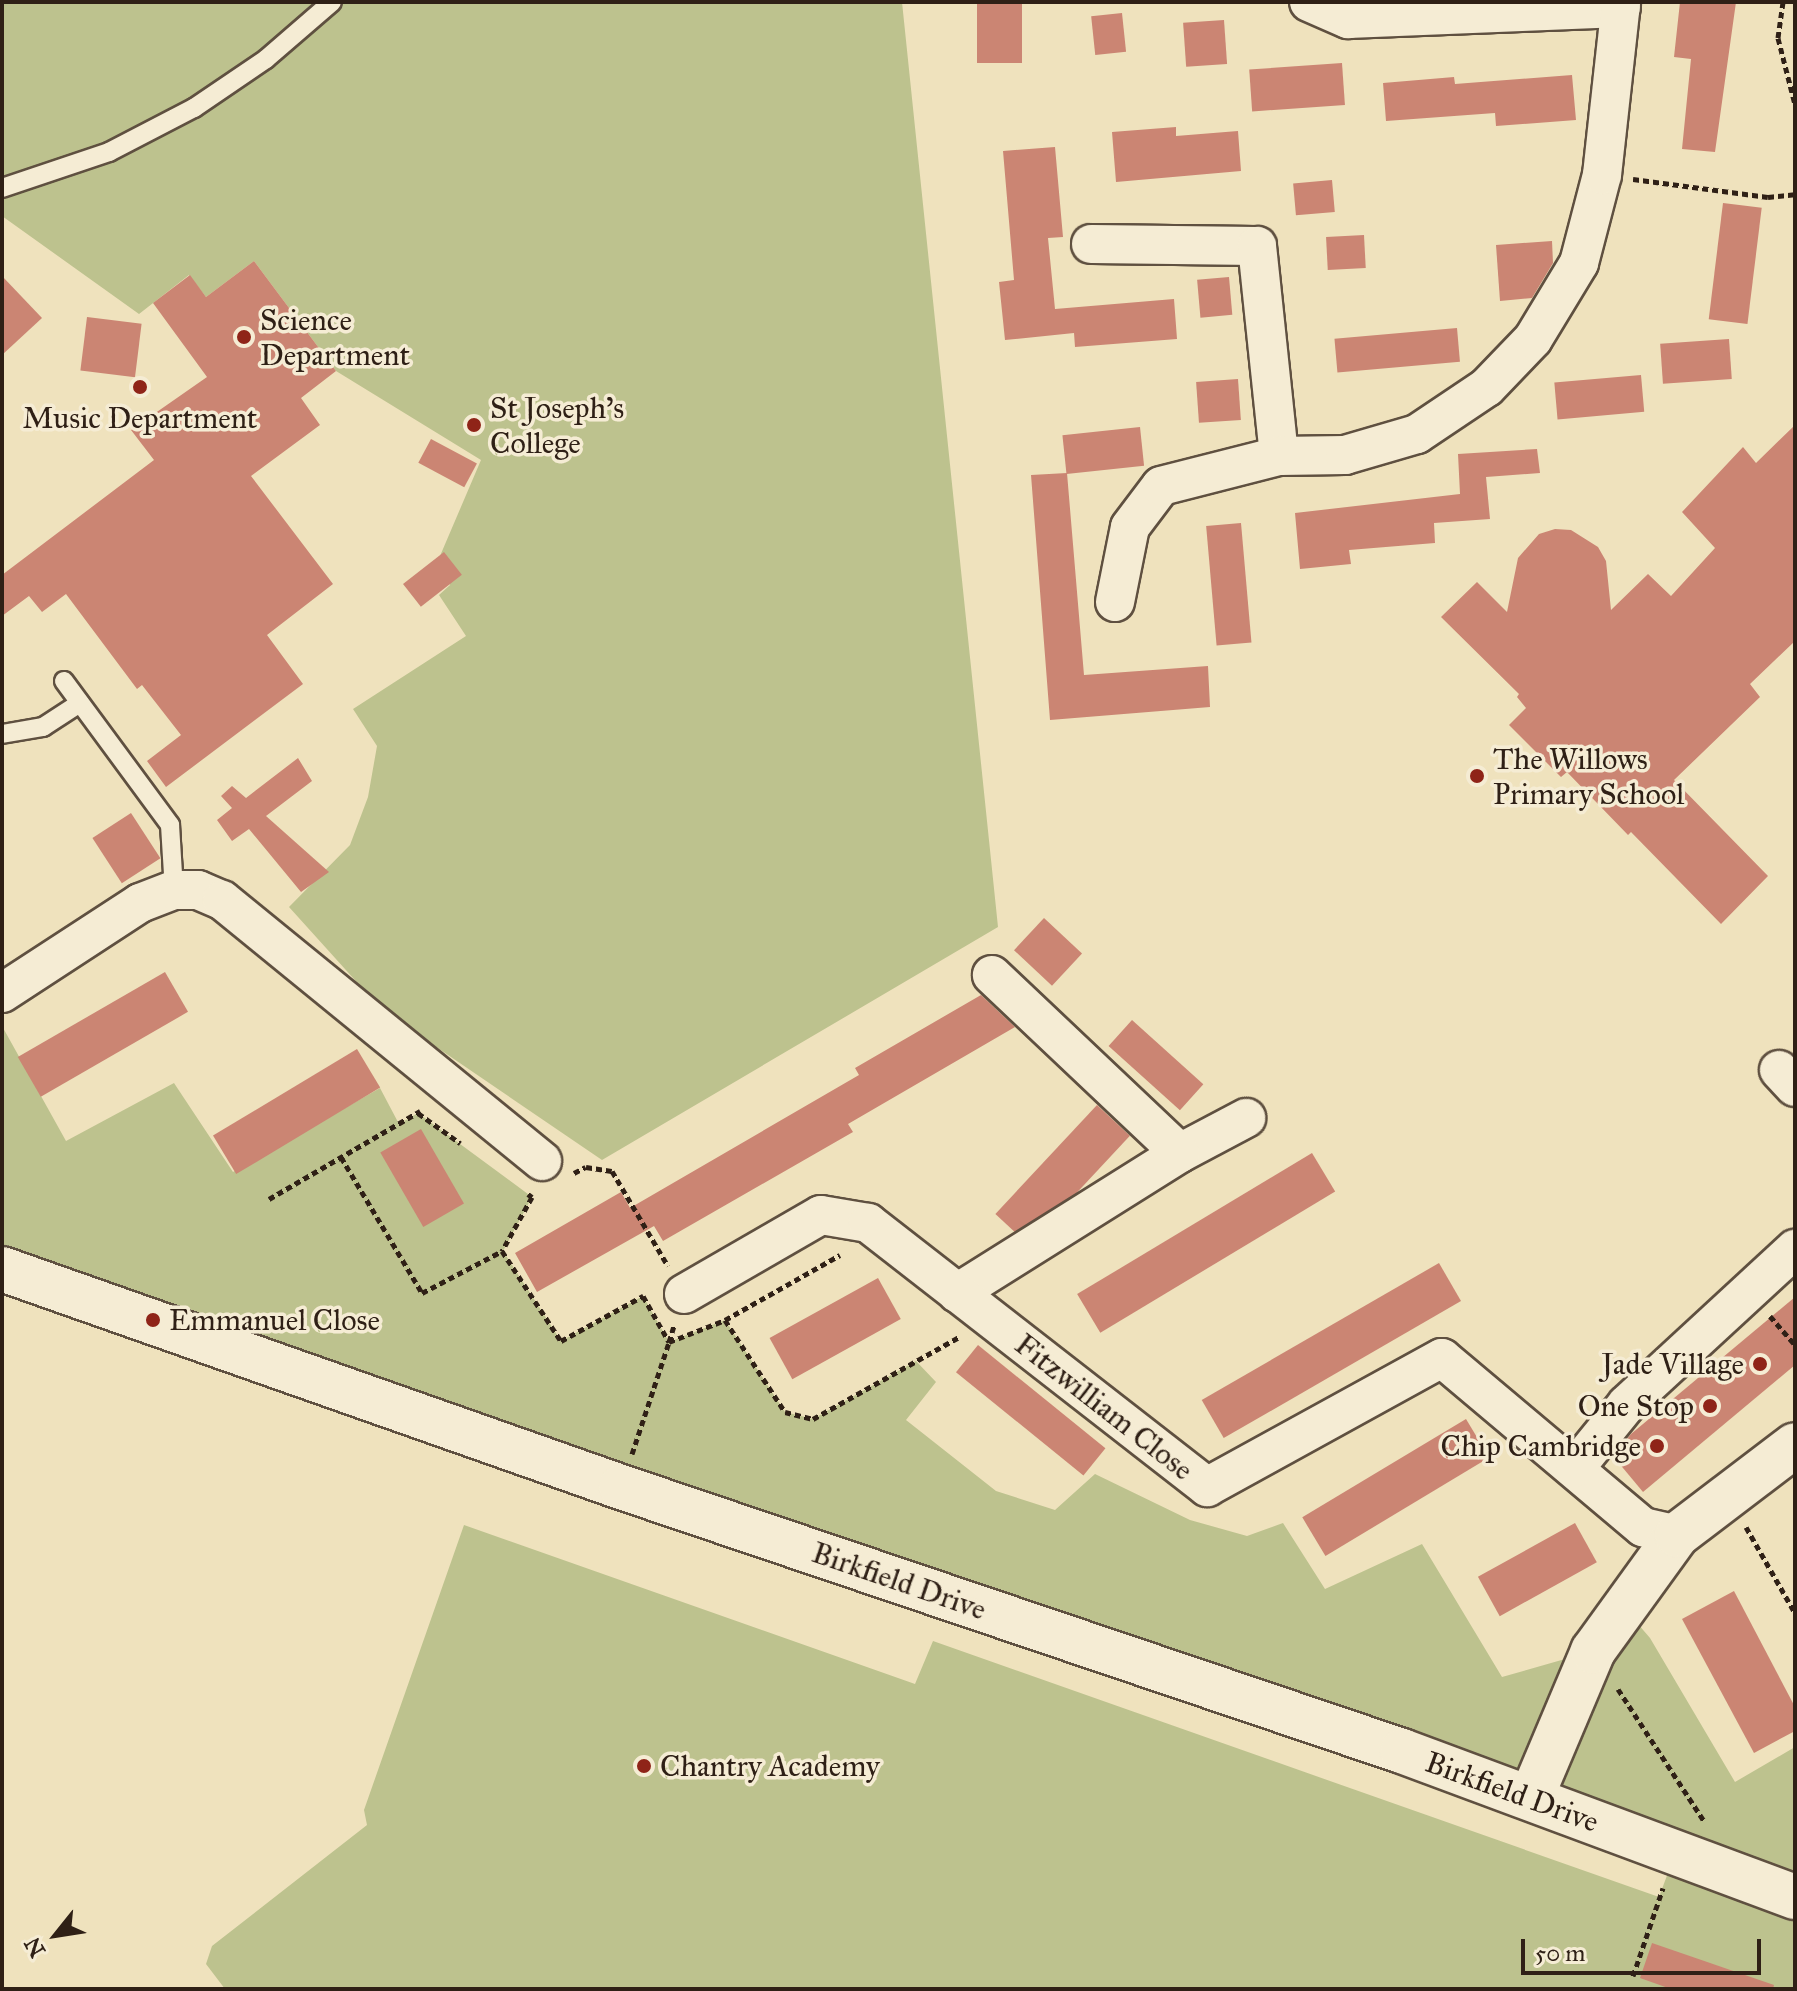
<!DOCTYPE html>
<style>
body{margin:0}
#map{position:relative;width:1797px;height:1991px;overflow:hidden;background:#efe2bd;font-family:"IM FELL Great Primer",serif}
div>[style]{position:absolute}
.green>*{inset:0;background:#bdc28e}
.building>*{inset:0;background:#cb8573;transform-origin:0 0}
.path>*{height:5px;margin-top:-2.5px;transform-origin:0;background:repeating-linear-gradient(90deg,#2f2016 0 6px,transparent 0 10px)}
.roads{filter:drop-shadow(2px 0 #5f5040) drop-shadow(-2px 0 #5f5040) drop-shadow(0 2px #5f5040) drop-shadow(0 -2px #5f5040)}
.lane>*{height:18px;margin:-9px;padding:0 9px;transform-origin:9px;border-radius:9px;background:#f5ecd4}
.street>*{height:38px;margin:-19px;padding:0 19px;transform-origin:19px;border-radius:19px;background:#f5ecd4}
.secondary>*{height:44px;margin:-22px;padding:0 22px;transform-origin:22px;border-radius:22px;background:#f5ecd4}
.dots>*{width:22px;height:22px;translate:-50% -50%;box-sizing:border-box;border:4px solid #f5ecd4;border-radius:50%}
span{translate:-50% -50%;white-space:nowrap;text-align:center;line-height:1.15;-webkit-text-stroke:7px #f5ecd4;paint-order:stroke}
.poi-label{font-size:30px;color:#2f2016}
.left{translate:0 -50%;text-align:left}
.right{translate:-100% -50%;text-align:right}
.street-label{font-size:30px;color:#2f2016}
.frame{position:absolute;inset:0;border:4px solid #2f2016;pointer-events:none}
.north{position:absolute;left:16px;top:1895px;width:80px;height:80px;-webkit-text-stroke:6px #f5ecd4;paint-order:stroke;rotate:240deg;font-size:22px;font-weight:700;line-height:32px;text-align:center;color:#2f2016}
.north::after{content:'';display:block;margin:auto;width:28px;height:36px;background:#2f2016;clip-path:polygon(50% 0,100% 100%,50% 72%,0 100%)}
.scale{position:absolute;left:1521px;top:1939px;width:240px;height:36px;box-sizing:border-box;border:4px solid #2f2016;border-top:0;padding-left:10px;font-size:24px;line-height:28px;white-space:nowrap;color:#2f2016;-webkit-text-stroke:6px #f5ecd4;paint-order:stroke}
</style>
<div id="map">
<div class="green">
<i style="clip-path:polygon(2px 2px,902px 2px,998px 927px,602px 1160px,382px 1010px,289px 907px,350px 845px,368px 797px,377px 746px,353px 709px,466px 636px,439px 595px,450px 585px,437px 563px,481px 460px,336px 371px,254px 261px,206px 297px,189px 275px,139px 314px,2px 216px)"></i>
<i style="clip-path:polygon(2px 1026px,66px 1141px,174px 1083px,233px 1172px,380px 1088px,399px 1124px,418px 1113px,532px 1197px,503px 1251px,561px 1341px,643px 1296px,669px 1342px,725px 1320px,785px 1412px,813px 1419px,916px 1361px,936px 1382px,906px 1420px,996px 1491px,1055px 1510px,1095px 1474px,1190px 1520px,1247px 1536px,1283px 1523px,1325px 1589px,1422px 1544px,1502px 1677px,1593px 1651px,1625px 1609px,1650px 1638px,1735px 1782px,1795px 1747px,1795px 1989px,225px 1989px,206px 1964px,212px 1946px,367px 1825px,364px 1810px,464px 1525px,915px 1684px,933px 1641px,1659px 1897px,1675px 1854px,2px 1269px)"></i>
</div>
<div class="building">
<i style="left:977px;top:2px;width:45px;height:61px"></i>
<i style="clip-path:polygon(1680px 2px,1736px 2px,1715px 152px,1682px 149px,1691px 59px,1674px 57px)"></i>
<i style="left:1122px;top:13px;width:39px;height:31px;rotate:84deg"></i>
<i style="left:1224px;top:20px;width:44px;height:41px;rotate:86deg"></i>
<i style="left:1342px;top:63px;width:42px;height:93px;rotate:86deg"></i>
<i style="clip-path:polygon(1572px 75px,1576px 120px,1496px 126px,1495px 113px,1386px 121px,1383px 83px,1454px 77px,1455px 84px)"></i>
<i style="clip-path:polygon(1176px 127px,1176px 136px,1238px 131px,1241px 171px,1116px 182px,1112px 132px)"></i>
<i style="clip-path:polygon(1055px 147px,1063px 237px,1048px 238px,1055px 309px,1174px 299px,1177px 339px,1075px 347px,1074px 333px,1005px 340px,999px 282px,1014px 280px,1003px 151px)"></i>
<i style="left:1332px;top:180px;width:32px;height:39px;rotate:85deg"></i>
<i style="left:1723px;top:203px;width:39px;height:117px;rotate:7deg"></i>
<i style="left:1364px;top:235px;width:33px;height:38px;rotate:87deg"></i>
<i style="clip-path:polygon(1552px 241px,1553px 263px,1532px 298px,1500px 301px,1496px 245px)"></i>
<i style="clip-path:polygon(254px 261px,336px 371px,301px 398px,320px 425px,251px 476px,333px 584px,267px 635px,303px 684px,166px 787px,147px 761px,181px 735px,142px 685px,137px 689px,66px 594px,42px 612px,29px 596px,2px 616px,2px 575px,154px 460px,131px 430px,207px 377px,153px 303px,190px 275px,206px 297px)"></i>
<i style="clip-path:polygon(2px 276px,42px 318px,2px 355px)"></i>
<i style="left:1229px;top:277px;width:38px;height:32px;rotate:85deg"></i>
<i style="left:87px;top:317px;width:55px;height:54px;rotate:7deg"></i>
<i style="left:1457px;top:328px;width:34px;height:123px;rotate:85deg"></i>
<i style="left:1729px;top:339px;width:40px;height:69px;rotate:86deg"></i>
<i style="left:1641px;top:375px;width:37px;height:87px;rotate:85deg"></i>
<i style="left:1238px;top:379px;width:41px;height:42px;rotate:86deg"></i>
<i style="clip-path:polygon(1795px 425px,1795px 641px,1750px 684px,1760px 697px,1674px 780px,1768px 876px,1721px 924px,1631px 832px,1628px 835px,1567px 772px,1561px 777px,1509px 725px,1526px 708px,1517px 697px,1519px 694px,1441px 617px,1477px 582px,1507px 612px,1518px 558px,1539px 534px,1555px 529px,1571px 530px,1598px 547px,1606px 561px,1611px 610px,1648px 574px,1671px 596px,1715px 548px,1682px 512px,1743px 447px,1756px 463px)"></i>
<i style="left:1140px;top:427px;width:39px;height:78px;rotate:84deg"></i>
<i style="left:431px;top:439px;width:52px;height:27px;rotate:28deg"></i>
<i style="clip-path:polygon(1537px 449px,1540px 473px,1486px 477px,1490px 519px,1434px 523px,1435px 543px,1349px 550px,1351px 564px,1300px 569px,1295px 513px,1460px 494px,1458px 454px)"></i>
<i style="clip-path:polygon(1067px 473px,1084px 675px,1208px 666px,1210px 707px,1050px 720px,1031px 475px)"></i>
<i style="left:1241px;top:523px;width:120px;height:35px;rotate:85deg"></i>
<i style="left:444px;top:552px;width:29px;height:52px;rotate:52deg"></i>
<i style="clip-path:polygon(298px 758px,312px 781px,266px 816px,329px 872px,301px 892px,249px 829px,232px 841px,217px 820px,232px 808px,221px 796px,232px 786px,246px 798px)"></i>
<i style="left:131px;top:813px;width:54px;height:46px;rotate:57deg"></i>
<i style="left:1044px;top:918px;width:52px;height:44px;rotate:43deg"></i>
<i style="left:165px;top:972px;width:46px;height:170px;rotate:60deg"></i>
<i style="clip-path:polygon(981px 995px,1015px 1027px,848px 1124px,853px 1132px,663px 1241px,654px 1226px,537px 1292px,515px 1253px,621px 1192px,630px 1208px,859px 1075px,855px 1068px)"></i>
<i style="left:1132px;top:1020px;width:96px;height:35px;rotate:42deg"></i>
<i style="left:357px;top:1049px;width:45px;height:168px;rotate:59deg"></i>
<i style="left:1097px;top:1105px;width:45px;height:149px;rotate:43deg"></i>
<i style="left:421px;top:1129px;width:86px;height:47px;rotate:60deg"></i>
<i style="left:1312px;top:1153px;width:45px;height:274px;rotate:59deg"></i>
<i style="left:1439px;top:1263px;width:44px;height:274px;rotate:60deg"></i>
<i style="left:878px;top:1278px;width:47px;height:124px;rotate:61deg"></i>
<i style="clip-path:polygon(1795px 1297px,1795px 1365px,1643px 1492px,1613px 1456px,1631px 1434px)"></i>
<i style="left:978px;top:1345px;width:164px;height:35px;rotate:39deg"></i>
<i style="left:1466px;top:1419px;width:45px;height:191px;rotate:59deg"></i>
<i style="left:1575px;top:1523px;width:45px;height:111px;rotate:61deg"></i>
<i style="clip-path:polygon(1734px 1591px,1795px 1707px,1795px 1731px,1754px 1753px,1682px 1619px)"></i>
<i style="clip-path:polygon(1652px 1943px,1774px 1985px,1773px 1989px,1671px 1989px,1640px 1978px)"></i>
</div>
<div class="path">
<i style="left:1783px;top:2px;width:36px;rotate:98deg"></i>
<i style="left:1778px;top:38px;width:68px;rotate:75.6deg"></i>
<i style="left:1633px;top:179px;width:136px;rotate:7.6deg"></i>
<i style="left:1768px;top:197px;width:27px;rotate:-6deg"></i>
<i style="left:418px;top:1113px;width:52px;rotate:35.5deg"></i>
<i style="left:341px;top:1157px;width:158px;rotate:59.2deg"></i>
<i style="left:422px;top:1293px;width:90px;rotate:-27.7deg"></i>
<i style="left:574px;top:1173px;width:13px;rotate:-27deg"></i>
<i style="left:586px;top:1167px;width:26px;rotate:9deg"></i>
<i style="left:612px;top:1171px;width:110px;rotate:59.5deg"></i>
<i style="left:528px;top:1194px;width:5px;rotate:37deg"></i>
<i style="left:532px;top:1197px;width:62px;rotate:119.1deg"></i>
<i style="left:502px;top:1251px;width:108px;rotate:56.8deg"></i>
<i style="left:561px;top:1341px;width:94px;rotate:-28.8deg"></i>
<i style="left:643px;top:1296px;width:53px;rotate:60.5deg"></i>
<i style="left:669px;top:1342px;width:17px;rotate:-73deg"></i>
<i style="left:269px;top:1199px;width:175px;rotate:-30.2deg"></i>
<i style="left:1770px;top:1316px;width:38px;rotate:49deg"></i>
<i style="left:725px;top:1320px;width:110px;rotate:56.9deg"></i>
<i style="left:785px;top:1412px;width:29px;rotate:14deg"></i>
<i style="left:813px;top:1419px;width:167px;rotate:-29.3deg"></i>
<i style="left:632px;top:1454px;width:118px;rotate:-71.7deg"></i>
<i style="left:669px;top:1342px;width:60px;rotate:-21.4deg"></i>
<i style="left:725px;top:1320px;width:132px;rotate:-29.5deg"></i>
<i style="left:1746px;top:1527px;width:99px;rotate:60.3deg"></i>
<i style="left:1618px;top:1689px;width:158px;rotate:56.9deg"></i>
<i style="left:1633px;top:1976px;width:93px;rotate:-71.2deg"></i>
</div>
<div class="roads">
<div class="lane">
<i style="left:2px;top:188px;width:113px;rotate:-18.6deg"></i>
<i style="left:109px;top:152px;width:96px;rotate:-27.4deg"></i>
<i style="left:194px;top:108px;width:87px;rotate:-34.2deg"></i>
<i style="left:266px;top:59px;width:87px;rotate:-40.8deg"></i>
<i style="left:64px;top:681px;width:179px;rotate:53.6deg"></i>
<i style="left:170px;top:825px;width:65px;rotate:86.5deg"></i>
<i style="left:2px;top:734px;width:42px;rotate:-9.7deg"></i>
<i style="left:43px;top:727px;width:44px;rotate:-33deg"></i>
</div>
<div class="street">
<i style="left:1309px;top:2px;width:43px;rotate:23.6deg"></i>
<i style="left:1348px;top:19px;width:273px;rotate:-2.3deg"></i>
<i style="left:1091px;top:244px;width:166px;rotate:0.7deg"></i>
<i style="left:1257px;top:246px;width:211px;rotate:84deg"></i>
<i style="left:1115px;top:602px;width:76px;rotate:-78.7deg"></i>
<i style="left:1130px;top:527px;width:51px;rotate:-52.9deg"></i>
<i style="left:1161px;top:486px;width:122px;rotate:-14.3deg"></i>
<i style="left:1279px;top:456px;width:66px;rotate:-0.9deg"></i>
<i style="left:1345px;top:455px;width:75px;rotate:-16.3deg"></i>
<i style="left:1417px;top:434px;width:84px;rotate:-33.9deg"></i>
<i style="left:1487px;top:387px;width:66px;rotate:-46.2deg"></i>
<i style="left:1533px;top:339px;width:89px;rotate:-58.8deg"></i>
<i style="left:1579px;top:263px;width:91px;rotate:-75.4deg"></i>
<i style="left:1602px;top:175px;width:174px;rotate:-83.7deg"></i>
<i style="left:2px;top:993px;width:165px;rotate:-33.1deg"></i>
<i style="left:140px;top:903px;width:36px;rotate:-21deg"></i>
<i style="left:174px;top:890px;width:24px"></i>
<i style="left:198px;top:890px;width:26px;rotate:23deg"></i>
<i style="left:222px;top:900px;width:413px;rotate:39.2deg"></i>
<i style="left:1779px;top:1070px;width:23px;rotate:47deg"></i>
<i style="left:1180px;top:1153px;width:75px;rotate:-27.9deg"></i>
<i style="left:957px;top:1293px;width:263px;rotate:-32.1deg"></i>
<i style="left:1180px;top:1153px;width:259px;rotate:-136.6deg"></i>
<i style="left:684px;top:1294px;width:158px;rotate:-30deg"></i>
<i style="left:821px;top:1215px;width:48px;rotate:9.7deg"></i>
<i style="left:868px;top:1223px;width:430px;rotate:37.9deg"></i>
<i style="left:1207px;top:1487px;width:268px;rotate:-28.8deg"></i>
<i style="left:1442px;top:1358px;width:263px;rotate:40.1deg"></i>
<i style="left:1643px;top:1527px;width:35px;rotate:13deg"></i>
<i style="left:1575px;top:1468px;width:82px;rotate:-50.9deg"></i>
<i style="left:1627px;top:1404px;width:229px;rotate:-42.7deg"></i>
</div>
<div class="secondary">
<i style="left:2px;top:1269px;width:656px;rotate:19.4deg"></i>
<i style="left:621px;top:1487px;width:824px;rotate:18.68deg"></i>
<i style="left:1402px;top:1751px;width:419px;rotate:20.4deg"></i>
<i style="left:1531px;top:1798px;width:160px;rotate:-67.1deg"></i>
<i style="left:1593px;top:1651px;width:143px;rotate:-54.1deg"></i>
<i style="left:1677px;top:1535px;width:148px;rotate:-37.3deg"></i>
</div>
</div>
<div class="dots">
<i style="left:244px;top:337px;background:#8f2418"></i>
<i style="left:140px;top:387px;background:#8f2418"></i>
<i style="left:474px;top:425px;background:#8f2418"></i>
<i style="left:1477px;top:776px;background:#8f2418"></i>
<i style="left:153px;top:1320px;background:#8f2418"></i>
<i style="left:1760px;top:1364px;background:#8f2418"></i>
<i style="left:1710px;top:1406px;background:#8f2418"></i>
<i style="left:1657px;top:1446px;background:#8f2418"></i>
<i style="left:644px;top:1766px;background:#8f2418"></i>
</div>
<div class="poi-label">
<span class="left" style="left:260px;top:337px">Science<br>Department</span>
<span class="left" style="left:490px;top:425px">St Joseph's<br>College</span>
<span style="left:140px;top:418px">Music Department</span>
<span class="left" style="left:1493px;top:776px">The Willows<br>Primary School</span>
<span class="left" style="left:169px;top:1320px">Emmanuel Close</span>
<span class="right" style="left:1744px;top:1364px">Jade Village</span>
<span class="right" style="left:1694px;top:1406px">One Stop</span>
<span class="right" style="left:1641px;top:1446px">Chip Cambridge</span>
<span class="left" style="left:660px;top:1766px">Chantry Academy</span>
</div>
<div class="street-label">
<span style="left:1104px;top:1407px;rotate:38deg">Fitzwilliam Close</span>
<span style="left:899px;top:1581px;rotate:19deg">Birkfield Drive</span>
<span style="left:1512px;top:1792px;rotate:20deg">Birkfield Drive</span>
</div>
<div class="frame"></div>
<div class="north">N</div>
<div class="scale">50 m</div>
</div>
